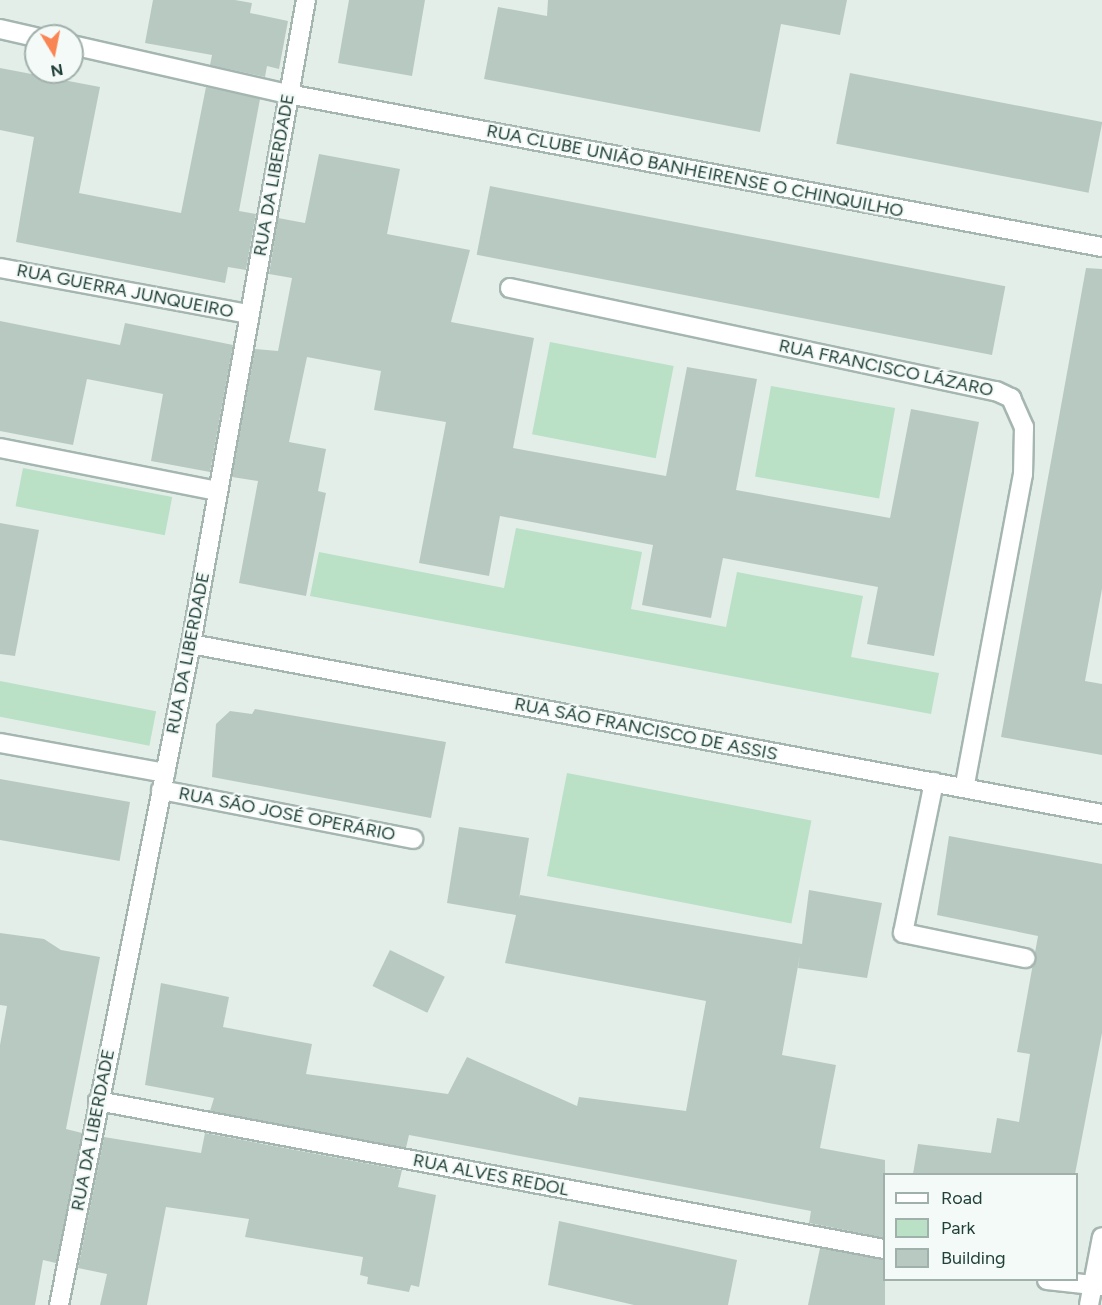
<!DOCTYPE html>
<meta charset="utf-8">
<style>
body{margin:0}
#map{position:relative;width:1102px;height:1305px;overflow:hidden;background:#e3eee9;font-family:Figtree,sans-serif}
div>[style]{position:absolute}
.green>*{inset:0;background:#bae0c6;transform-origin:0 0}
.building>*{inset:0;background:#b8c9c2;transform-origin:0 0}
.roads{filter:drop-shadow(2px 0 #a5b6b1) drop-shadow(-2px 0 #a5b6b1) drop-shadow(0 2px #a5b6b1) drop-shadow(0 -2px #a5b6b1)}
.service>*{height:18px;margin:-9px;padding:0 9px;transform-origin:9px;border-radius:9px;background:#fff}
.minor>*{height:18px;margin:-9px;padding:0 9px;transform-origin:9px;border-radius:9px;background:#fff}
span{translate:-50% -50%;white-space:nowrap;text-align:center;line-height:1.15;-webkit-text-stroke:4.5px #f4faf7;paint-order:stroke}
.street-label{font-size:18px;color:#214039}
.legend{position:absolute;left:883px;top:1173px;width:195px;height:108px;box-sizing:border-box;background:#f4faf7;border:2px solid #a0b0ab;margin:0;padding:8px 10px;list-style:none;font-size:18px;color:#214039}
.legend li{display:flex;align-items:center;gap:12px;height:30px}
.legend b{width:30px;border:2px solid #a0b0ab}
.north{position:absolute;left:24px;top:24px;width:60px;height:60px;box-sizing:border-box;background:#f4faf7;border:2px solid #a0b0ab;border-radius:50%;rotate:170deg;font-size:16px;font-weight:700;line-height:24px;text-align:center;color:#214039}
.north::after{content:'';display:block;margin:auto;width:21px;height:27px;background:#fa8554;clip-path:polygon(50% 0,100% 100%,50% 72%,0 100%)}
</style>
<div id="map">
<div class="green">
<i style="left:550px;top:342px;width:126px;height:94px;rotate:11deg"></i>
<i style="left:771px;top:386px;width:126px;height:92px;rotate:10deg"></i>
<i style="left:23px;top:468px;width:152px;height:39px;rotate:11deg"></i>
<i style="clip-path:polygon(516px 528px,642px 552px,631px 609px,726px 627px,737px 572px,863px 596px,851px 657px,939px 673px,931px 714px,310px 596px,319px 552px,504px 588px)"></i>
<i style="left:0;top:681px;width:159px;height:35px;rotate:11deg"></i>
<i style="left:567px;top:773px;width:249px;height:105px;rotate:11deg"></i>
</div>
<div class="building">
<i style="clip-path:polygon(153px 0,235px 0,252px 3px,250px 13px,288px 21px,279px 69px,267px 66px,265px 77px,210px 65px,212px 55px,145px 43px)"></i>
<i style="clip-path:polygon(349px 0,425px 0,412px 76px,338px 63px)"></i>
<i style="clip-path:polygon(548px 0,847px 0,840px 35px,781px 24px,760px 132px,484px 79px,498px 7px,547px 16px)"></i>
<i style="clip-path:polygon(0 68px,100px 87px,79px 193px,181px 213px,206px 87px,260px 99px,239px 211px,256px 214px,246px 270px,228px 267px,225px 283px,16px 242px,34px 137px,0 130px)"></i>
<i style="left:850px;top:73px;width:257px;height:72px;rotate:11deg"></i>
<i style="clip-path:polygon(319px 154px,400px 169px,387px 234px,470px 250px,451px 322px,534px 338px,513px 448px,666px 476px,687px 367px,757px 379px,736px 490px,890px 518px,911px 409px,979px 422px,934px 656px,867px 644px,878px 587px,723px 558px,711px 618px,642px 605px,653px 545px,500px 516px,489px 576px,419px 563px,446px 422px,374px 410px,381px 371px,307px 357px,289px 442px,326px 449px,318px 491px,326px 493px,306px 596px,239px 583px,258px 481px,232px 477px,255px 349px,278px 351px,292px 278px,269px 274px,278px 218px,305px 223px)"></i>
<i style="left:490px;top:186px;width:525px;height:70px;rotate:11deg"></i>
<i style="clip-path:polygon(1086px 268px,1102px 269px,1102px 589px,1085px 681px,1102px 684px,1102px 755px,1001px 737px)"></i>
<i style="clip-path:polygon(0 321px,120px 345px,125px 323px,233px 345px,210px 472px,151px 461px,163px 394px,87px 379px,73px 445px,0 431px)"></i>
<i style="clip-path:polygon(0 523px,39px 530px,15px 656px,0 654px)"></i>
<i style="clip-path:polygon(255px 709px,446px 742px,431px 818px,212px 777px,216px 724px,230px 711px,252px 714px)"></i>
<i style="left:0;top:779px;width:132px;height:60px;rotate:10deg"></i>
<i style="clip-path:polygon(459px 827px,529px 838px,519px 899px,520px 895px,802px 944px,809px 890px,882px 903px,867px 978px,798px 968px,800px 955px,782px 1055px,836px 1065px,820px 1148px,885px 1160px,885px 1238px,809px 1223px,811px 1211px,409px 1135px,406px 1148px,210px 1111px,214px 1098px,145px 1085px,161px 983px,229px 997px,223px 1027px,312px 1044px,306px 1074px,448px 1094px,467px 1057px,577px 1106px,579px 1097px,686px 1111px,706px 1001px,505px 963px,516px 915px,447px 903px)"></i>
<i style="clip-path:polygon(949px 836px,1102px 864px,1102px 1033px,1075px 1174px,913px 1174px,918px 1144px,991px 1153px,997px 1118px,1019px 1122px,1030px 1054px,1017px 1052px,1038px 936px,937px 915px)"></i>
<i style="clip-path:polygon(0 933px,44px 939px,61px 950px,100px 957px,66px 1129px,82px 1133px,56px 1263px,43px 1260px,35px 1305px,0 1305px,0 1045px,7px 1006px,0 1005px)"></i>
<i style="left:390px;top:950px;width:61px;height:40px;rotate:26deg"></i>
<i style="clip-path:polygon(205px 1133px,402px 1170px,398px 1187px,436px 1195px,419px 1287px,411px 1285px,409px 1292px,367px 1284px,368px 1277px,360px 1275px,363px 1257px,245px 1237px,249px 1219px,166px 1207px,147px 1305px,100px 1305px,107px 1274px,78px 1268px,104px 1137px,201px 1153px)"></i>
<i style="clip-path:polygon(559px 1221px,737px 1260px,728px 1305px,634px 1305px,548px 1285px)"></i>
<i style="clip-path:polygon(820px 1248px,885px 1260px,885px 1305px,808px 1305px)"></i>
</div>
<div class="roads">
<div class="service">
<i style="left:934px;top:782px;width:154px;rotate:101.6deg"></i>
<i style="left:903px;top:933px;width:125px;rotate:11.6deg"></i>
</div>
<div class="minor">
<i style="left:0;top:29px;width:37px;rotate:13deg"></i>
<i style="left:72px;top:45px;width:221px;rotate:12.8deg"></i>
<i style="left:288px;top:94px;width:828px;rotate:10.65deg"></i>
<i style="left:0;top:268px;width:253px;rotate:10.5deg"></i>
<i style="left:510px;top:288px;width:497px;rotate:12deg"></i>
<i style="left:996px;top:391px;width:17px;rotate:25deg"></i>
<i style="left:1011px;top:398px;width:32px;rotate:66deg"></i>
<i style="left:1024px;top:427px;width:47px;rotate:91.2deg"></i>
<i style="left:1023px;top:474px;width:319px;rotate:100.6deg"></i>
<i style="left:0;top:448px;width:222px;rotate:11.2deg"></i>
<i style="left:191px;top:644px;width:927px;rotate:10.57deg"></i>
<i style="left:0;top:743px;width:168px;rotate:10.3deg"></i>
<i style="left:161px;top:790px;width:257px;rotate:11deg"></i>
<i style="left:98px;top:1101px;width:800px;rotate:10.66deg"></i>
<i style="left:1047px;top:1280px;width:55px;rotate:6.2deg"></i>
<i style="left:59px;top:1305px;width:674px;rotate:-78.71deg"></i>
<i style="left:191px;top:644px;width:654px;rotate:-79.88deg"></i>
<i style="left:1089px;top:1305px;width:69px;rotate:-79.2deg"></i>
</div>
</div>
<div class="street-label">
<span style="left:695px;top:171px;rotate:11deg">RUA CLUBE UNIÃO BANHEIRENSE O CHINQUILHO</span>
<span style="left:274px;top:175px;rotate:-80deg">RUA DA LIBERDADE</span>
<span style="left:125px;top:291px;rotate:11deg">RUA GUERRA JUNQUEIRO</span>
<span style="left:886px;top:368px;rotate:12deg">RUA FRANCISCO LÁZARO</span>
<span style="left:188px;top:653px;rotate:-79deg">RUA DA LIBERDADE</span>
<span style="left:646px;top:729px;rotate:11deg">RUA SÃO FRANCISCO DE ASSIS</span>
<span style="left:287px;top:814px;rotate:11deg">RUA SÃO JOSÉ OPERÁRIO</span>
<span style="left:93px;top:1130px;rotate:-79deg">RUA DA LIBERDADE</span>
<span style="left:491px;top:1175px;rotate:11deg">RUA ALVES REDOL</span>
</div>
<ul class="legend">
<li><b style="height:8px;background:#fff"></b>Road</li>
<li><b style="height:16px;background:#bae0c6"></b>Park</li>
<li><b style="height:16px;background:#b8c9c2"></b>Building</li>
</ul>
<div class="north">N</div>
</div>
